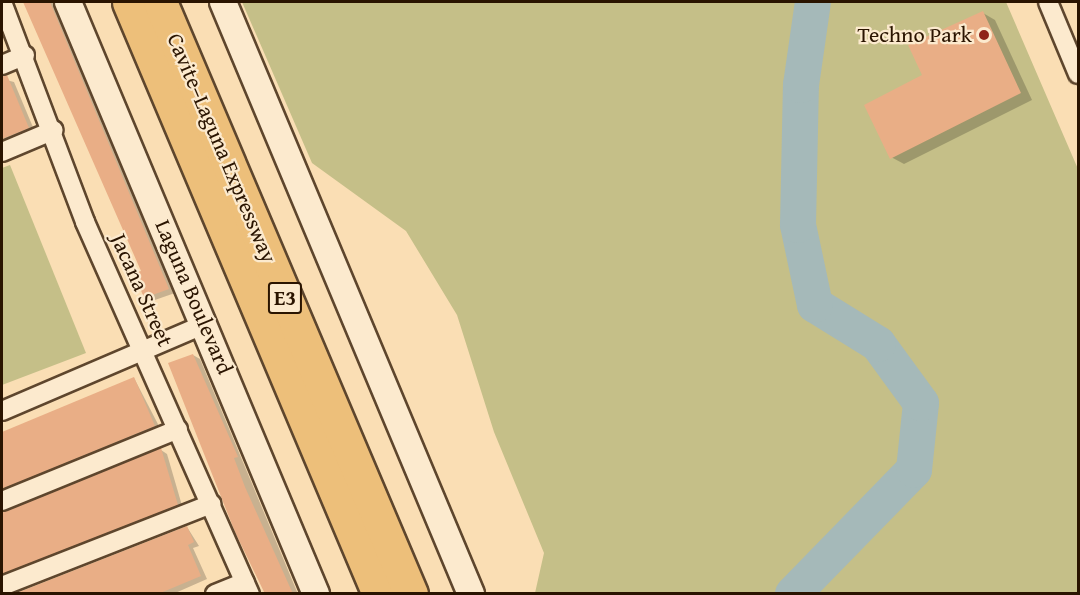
<!DOCTYPE html>
<meta charset="utf-8">
<style>
body{margin:0}
#map{position:relative;width:1080px;height:595px;overflow:hidden;background:#fadeb4;font-family:"Gentium Book Plus",serif}
div>[style]{position:absolute}
.green>*{inset:0;background:#c5bf88}
.shadow>*{inset:0;background:#0003}
.river>*{height:36px;margin:-18px;padding:0 18px;transform-origin:18px;border-radius:18px;background:#a5b9b9}
.building>*{inset:0;background:#e9ae86}
.roads{filter:drop-shadow(2px 0 #5e462d) drop-shadow(-2px 0 #5e462d) drop-shadow(0 2px #5e462d) drop-shadow(0 -2px #5e462d)}
.street>*{height:18px;margin:-9px;padding:0 9px;transform-origin:9px;border-radius:9px;background:#fceace}
.secondary>*{height:26px;margin:-13px;padding:0 13px;transform-origin:13px;border-radius:13px;background:#fceace}
.highway>*{height:33px;margin:-16.5px;padding:0 16.5px;transform-origin:16.5px;border-radius:16.5px;background:#edbf7a}
.dots>*{width:16px;height:16px;translate:-50% -50%;box-sizing:border-box;border:3px solid #fceace;border-radius:50%}
span{translate:-50% -50%;white-space:nowrap;text-align:center;line-height:1.15;-webkit-text-stroke:4.5px #fceace;paint-order:stroke}
.shield-label span{padding:2px 4px;background:#fceace;border:2px solid;border-radius:4px;-webkit-text-stroke-width:0}
.shield-label{font-size:21px;color:#2a1400;font-weight:700}
.poi-label{font-size:22px;color:#2a1400}
.right{translate:-100% -50%;text-align:right}
.street-label{font-size:22px;color:#2a1400}
.frame{position:absolute;inset:0;border:3px solid #2a1400;pointer-events:none}
</style>
<div id="map">
<div class="green">
<i style="clip-path:polygon(242px 2px,1006px 2px,1078px 169px,1078px 593px,535px 593px,544px 553px,494px 432px,457px 315px,406px 231px,312px 163px)"></i>
<i style="clip-path:polygon(10px 165px,86px 353px,2px 385px,2px 168px)"></i>
</div>
<div class="shadow">
<i style="clip-path:polygon(24px 2px,53px 2px,175px 293px,152px 301px,145px 297px,143px 272px)"></i>
<i style="clip-path:polygon(983px 13px,995px 20px,1032px 100px,904px 164px,891px 157px,924px 76px)"></i>
<i style="clip-path:polygon(2px 79px,14px 82px,35px 132px,2px 146px)"></i>
<i style="clip-path:polygon(193px 355px,200px 359px,298px 594px,266px 594px)"></i>
<i style="clip-path:polygon(134px 378px,161px 430px,2px 500px,2px 434px)"></i>
<i style="clip-path:polygon(161px 450px,167px 454px,183px 509px,2px 585px,2px 511px)"></i>
<i style="clip-path:polygon(187px 527px,199px 546px,193px 548px,207px 579px,173px 594px,18px 594px)"></i>
</div>
<div class="river">
<i style="left:793px;top:594px;width:173px;rotate:-45.7deg"></i>
<i style="left:914px;top:470px;width:67px;rotate:-84deg"></i>
<i style="left:921px;top:403px;width:73px;rotate:-126.1deg"></i>
<i style="left:878px;top:344px;width:74px;rotate:-148.2deg"></i>
<i style="left:815px;top:305px;width:82px;rotate:-102deg"></i>
<i style="left:798px;top:225px;width:140px;rotate:-88.8deg"></i>
<i style="left:801px;top:85px;width:84px;rotate:-81.8deg"></i>
</div>
<div class="building">
<i style="clip-path:polygon(23px 2px,50px 2px,169px 289px,144px 298px,134px 273px,141px 271px)"></i>
<i style="clip-path:polygon(983px 11px,1021px 93px,890px 159px,864px 105px,922px 75px,908px 45px)"></i>
<i style="clip-path:polygon(7px 75px,29px 128px,2px 139px,2px 76px)"></i>
<i style="clip-path:polygon(193px 354px,238px 457px,234px 458px,245px 487px,293px 594px,265px 594px,235px 532px,168px 363px)"></i>
<i style="clip-path:polygon(134px 377px,155px 426px,2px 489px,2px 432px)"></i>
<i style="clip-path:polygon(161px 448px,178px 505px,2px 574px,2px 512px)"></i>
<i style="clip-path:polygon(187px 526px,194px 542px,188px 545px,201px 576px,158px 594px,14px 594px)"></i>
</div>
<div class="roads">
<div class="street">
<i style="left:2px;top:2px;width:235px;rotate:69.3deg"></i>
<i style="left:85px;top:222px;width:407px;rotate:66.1deg"></i>
<i style="left:1048px;top:2px;width:78px;rotate:67.4deg"></i>
<i style="left:2px;top:65px;width:25px;rotate:-23deg"></i>
<i style="left:2px;top:152px;width:56px;rotate:-22.9deg"></i>
<i style="left:2px;top:411px;width:221px;rotate:-23.2deg"></i>
<i style="left:2px;top:501px;width:190px;rotate:-22.2deg"></i>
<i style="left:2px;top:586px;width:225px;rotate:-21.4deg"></i>
<i style="left:215px;top:594px;width:32px;rotate:-22deg"></i>
</div>
<div class="secondary">
<i style="left:68px;top:2px;width:642px;rotate:67.27deg"></i>
<i style="left:223px;top:2px;width:642px;rotate:67.27deg"></i>
</div>
<div class="highway">
<i style="left:129px;top:2px;width:643px;rotate:67.11deg"></i>
<i style="left:160px;top:2px;width:643px;rotate:67.02deg"></i>
</div>
</div>
<div class="dots">
<i style="left:984px;top:35px;background:#8f2418"></i>
</div>
<div class="shield-label">
<span style="left:285px;top:298px">E3</span>
</div>
<div class="poi-label">
<span class="right" style="left:972px;top:35px">Techno Park</span>
</div>
<div class="street-label">
<span style="left:222px;top:148px;rotate:67deg">Cavite–Laguna Expressway</span>
<span style="left:142px;top:290px;rotate:66deg">Jacana Street</span>
<span style="left:194px;top:297px;rotate:67deg">Laguna Boulevard</span>
</div>
<div class="frame"></div>
</div>
